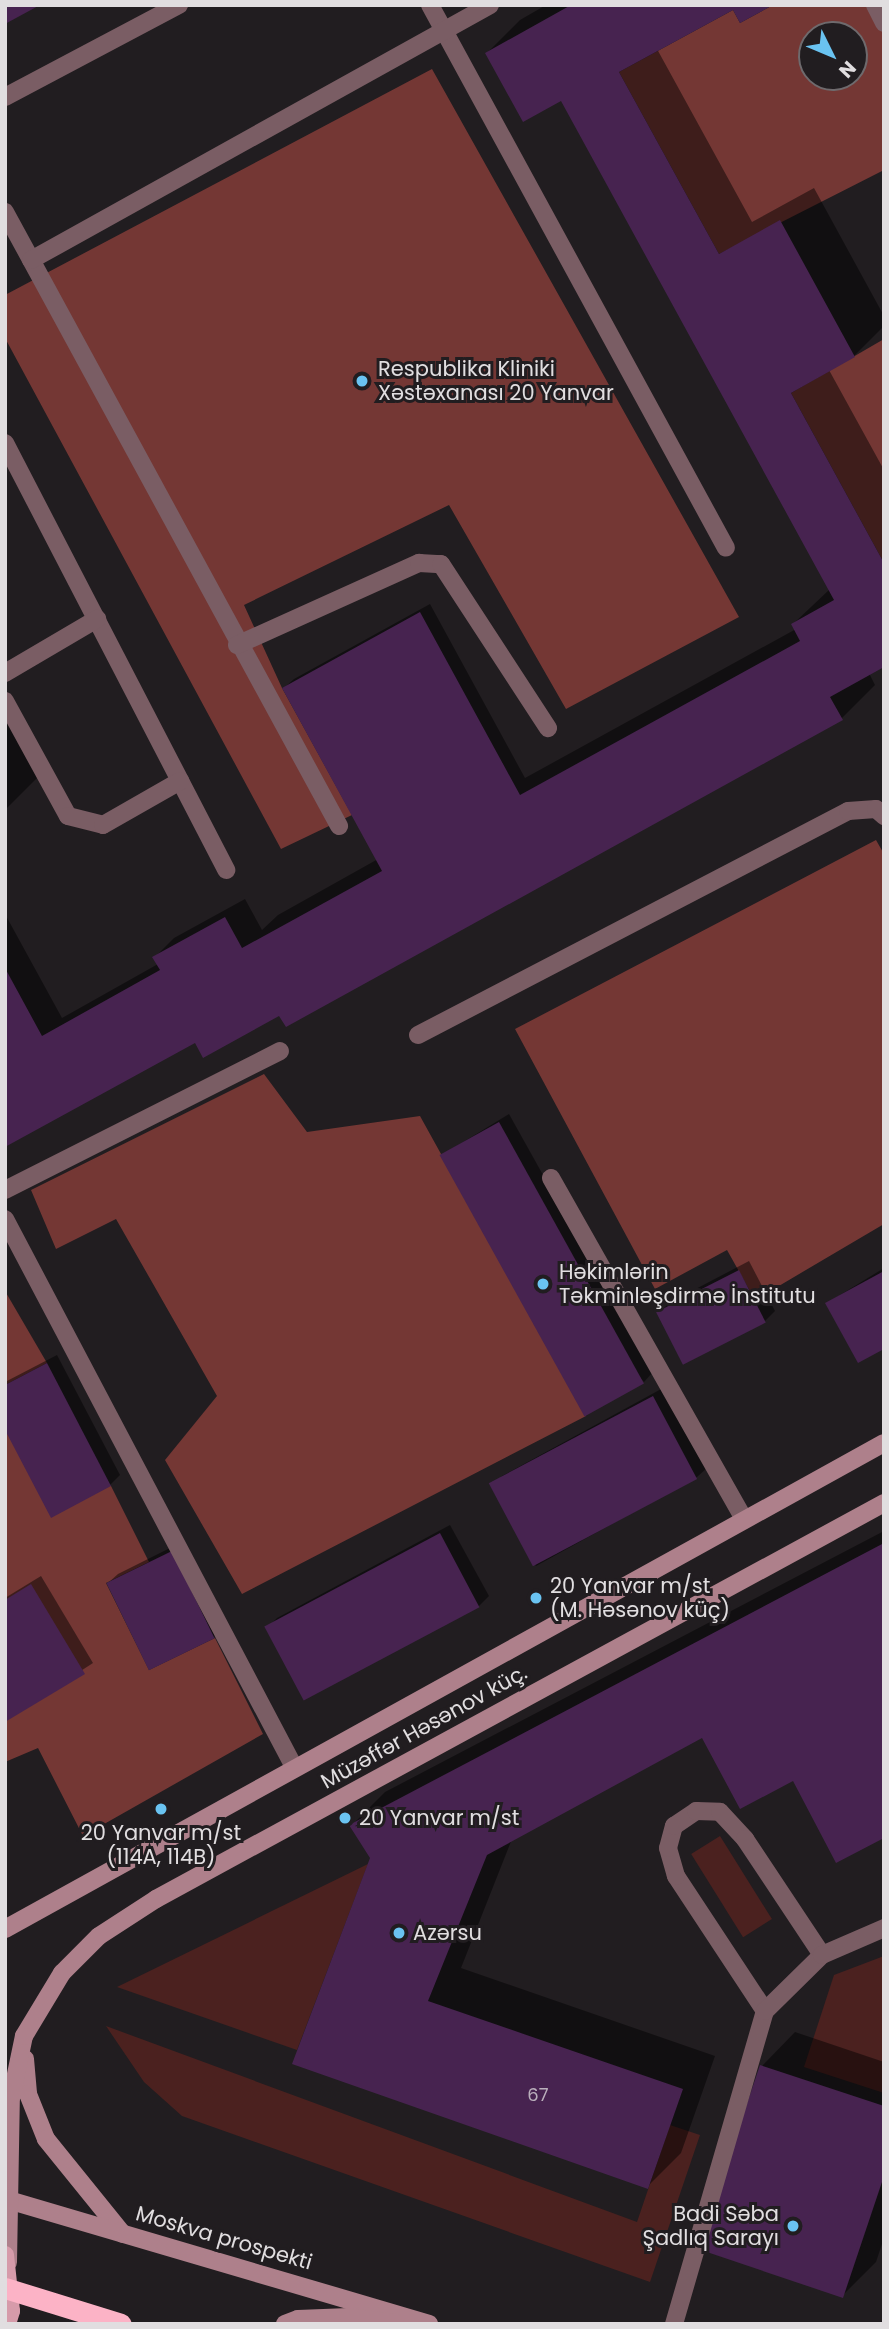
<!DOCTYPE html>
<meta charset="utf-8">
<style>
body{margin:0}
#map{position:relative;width:889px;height:2329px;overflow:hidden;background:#211d20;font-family:Poppins,sans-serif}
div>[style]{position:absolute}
.green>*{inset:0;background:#4b211f;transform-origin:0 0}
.forest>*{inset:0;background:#743734}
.shadow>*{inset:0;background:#0007}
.building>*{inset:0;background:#472350;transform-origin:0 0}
.lane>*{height:18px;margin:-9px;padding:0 9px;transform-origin:9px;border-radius:9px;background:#7a5d64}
.secondary>*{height:18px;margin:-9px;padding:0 9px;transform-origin:9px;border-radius:9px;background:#ae808b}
.primary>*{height:18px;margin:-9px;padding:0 9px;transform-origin:9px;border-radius:9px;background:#d69baa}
.highway-bridge>*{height:21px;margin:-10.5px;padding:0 10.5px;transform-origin:10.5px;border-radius:10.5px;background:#fcb3c6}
.dots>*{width:19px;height:19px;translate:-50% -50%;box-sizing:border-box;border:4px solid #211d20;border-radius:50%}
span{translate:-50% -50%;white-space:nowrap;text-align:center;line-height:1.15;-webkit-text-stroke:6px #211d20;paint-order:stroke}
.number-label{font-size:18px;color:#baafbc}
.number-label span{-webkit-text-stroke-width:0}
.poi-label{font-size:21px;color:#e1dee0}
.left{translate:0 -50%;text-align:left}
.right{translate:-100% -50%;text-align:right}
.street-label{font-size:21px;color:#e1dee0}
.frame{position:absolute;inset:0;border:7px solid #e1dee0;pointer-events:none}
.north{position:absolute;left:798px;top:21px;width:70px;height:70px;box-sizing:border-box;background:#211d20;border:2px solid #6e6a6d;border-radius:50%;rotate:133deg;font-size:19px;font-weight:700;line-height:28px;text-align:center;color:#e1dee0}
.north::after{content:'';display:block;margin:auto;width:24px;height:32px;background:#6ac3f1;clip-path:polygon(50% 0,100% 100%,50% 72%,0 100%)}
</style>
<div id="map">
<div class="green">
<i style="left:720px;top:1836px;width:98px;height:34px;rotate:58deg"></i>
<i style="clip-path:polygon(368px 1864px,297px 2050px,117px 1987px)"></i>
<i style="clip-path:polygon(884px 1956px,884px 2093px,804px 2067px,834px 1975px)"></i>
<i style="clip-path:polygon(106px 2026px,637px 2222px,670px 2125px,700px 2135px,650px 2282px,182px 2116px,144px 2082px)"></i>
</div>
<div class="forest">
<i style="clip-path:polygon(evenodd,773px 5px,884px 5px,884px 170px,719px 254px,619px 72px,733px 10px,740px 23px,773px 5px,812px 35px,854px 35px,854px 77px,812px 77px,812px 35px)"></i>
<i style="clip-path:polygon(432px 69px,739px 617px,566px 709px,449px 505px,244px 605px,282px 688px,352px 815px,281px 849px,5px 338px,5px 295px)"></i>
<i style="clip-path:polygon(884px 339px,884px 563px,791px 393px)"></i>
<i style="clip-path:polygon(876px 840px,884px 854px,884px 1224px,755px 1300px,727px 1250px,655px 1289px,515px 1029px)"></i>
<i style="clip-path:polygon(264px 1074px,307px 1132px,420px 1116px,586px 1416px,242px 1594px,165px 1460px,217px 1396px,116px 1219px,56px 1249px,31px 1190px)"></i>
<i style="clip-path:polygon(5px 1291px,47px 1363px,5px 1385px)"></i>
<i style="clip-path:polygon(5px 1430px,111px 1486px,149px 1562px,106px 1583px,149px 1670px,215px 1638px,263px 1734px,83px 1836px,38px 1748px,5px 1762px)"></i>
</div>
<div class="shadow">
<i style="clip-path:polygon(546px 5px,769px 5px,733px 7px,657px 49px,752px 222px,814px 188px,884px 316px,884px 326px,854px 356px,829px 370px,884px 470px,884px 665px,869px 673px,875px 685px,842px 718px,286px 1024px,280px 1013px,195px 1040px,5px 1145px,5px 914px,62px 1018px,158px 964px,155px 957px,174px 938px,245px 899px,262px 930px,278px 915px,378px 859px,284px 688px,294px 679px,430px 604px,525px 778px,796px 629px,793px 624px,830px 589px,562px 98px,487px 53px,520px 20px)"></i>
<i style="clip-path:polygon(5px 703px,43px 772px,5px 810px)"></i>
<i style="clip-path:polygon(509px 1114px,653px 1372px,644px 1382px,442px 1155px)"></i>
<i style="clip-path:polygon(749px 1261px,775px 1311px,765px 1321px,659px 1313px,669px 1303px)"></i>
<i style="clip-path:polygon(884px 1268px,884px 1347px,827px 1303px)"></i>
<i style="clip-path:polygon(57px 1355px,120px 1475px,110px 1485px,5px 1426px,5px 1382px)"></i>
<i style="clip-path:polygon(663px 1388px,707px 1468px,697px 1477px,536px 1566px,492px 1486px,502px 1476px)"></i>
<i style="clip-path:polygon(450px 1525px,489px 1596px,479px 1606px,267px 1628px,277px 1618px)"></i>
<i style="clip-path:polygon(884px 1531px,884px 1836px,794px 1779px,702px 1735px,512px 1839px,461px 1968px,715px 2056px,681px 2153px,647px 2187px,294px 2063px,372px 1858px,352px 1825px,385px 1792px)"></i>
<i style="clip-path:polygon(182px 1542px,224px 1627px,214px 1637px,108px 1583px,118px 1574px)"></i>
<i style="clip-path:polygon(41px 1576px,93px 1663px,5px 1720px,5px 1598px)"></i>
<i style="clip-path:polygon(795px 2032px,884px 2062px,884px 2238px,876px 2262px,842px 2296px,762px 2066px)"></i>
</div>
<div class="building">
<i style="clip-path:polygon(5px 5px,40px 5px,5px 24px)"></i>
<i style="clip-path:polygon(571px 5px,773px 5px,740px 23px,733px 10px,619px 72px,719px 254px,780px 220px,855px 357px,791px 393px,884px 563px,884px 667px,830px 697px,843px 720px,286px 1027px,279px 1016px,203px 1058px,195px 1043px,5px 1147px,5px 968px,42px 1036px,160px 970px,152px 957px,225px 917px,242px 948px,382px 871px,282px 688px,420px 612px,520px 795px,800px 641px,791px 624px,834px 600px,561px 101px,523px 122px,485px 53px)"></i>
<i style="left:499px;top:1122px;width:299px;height:68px;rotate:61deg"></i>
<i style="left:739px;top:1270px;width:59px;height:93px;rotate:63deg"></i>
<i style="clip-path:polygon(884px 1271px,884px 1349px,858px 1363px,825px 1303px)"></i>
<i style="clip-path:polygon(47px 1363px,111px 1486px,51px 1518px,5px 1430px,5px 1385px)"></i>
<i style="left:653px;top:1396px;width:94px;height:186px;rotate:62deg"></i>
<i style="left:440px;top:1533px;width:84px;height:199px;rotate:62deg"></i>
<i style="clip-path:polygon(884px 1543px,884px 1838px,836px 1863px,793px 1781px,740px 1809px,702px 1738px,487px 1855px,428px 2001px,683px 2089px,648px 2189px,292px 2064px,370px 1858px,349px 1825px)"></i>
<i style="left:172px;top:1551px;width:97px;height:73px;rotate:64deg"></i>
<i style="clip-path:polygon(31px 1584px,85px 1674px,5px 1722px,5px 1600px)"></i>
<i style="clip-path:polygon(760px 2065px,884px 2106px,884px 2176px,843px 2298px,698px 2249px)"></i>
</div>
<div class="lane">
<i style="left:430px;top:5px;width:618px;rotate:61.4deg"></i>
<i style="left:875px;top:5px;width:20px;rotate:63deg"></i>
<i style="left:5px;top:97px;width:197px;rotate:-27.9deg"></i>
<i style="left:5px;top:212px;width:699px;rotate:61.45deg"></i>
<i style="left:31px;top:260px;width:525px;rotate:-29.05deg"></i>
<i style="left:5px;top:443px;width:481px;rotate:62.6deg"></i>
<i style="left:237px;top:645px;width:200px;rotate:-24.3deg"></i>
<i style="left:419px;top:563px;width:22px;rotate:3deg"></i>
<i style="left:441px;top:564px;width:196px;rotate:56.9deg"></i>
<i style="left:5px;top:673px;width:107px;rotate:-30.4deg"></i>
<i style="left:5px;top:701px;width:131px;rotate:61.3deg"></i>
<i style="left:68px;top:816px;width:36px;rotate:14deg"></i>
<i style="left:103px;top:825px;width:89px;rotate:-29.7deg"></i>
<i style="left:418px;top:1035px;width:485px;rotate:-27.5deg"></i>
<i style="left:848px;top:811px;width:28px;rotate:-4deg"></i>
<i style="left:876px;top:809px;width:11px;rotate:41deg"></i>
<i style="left:551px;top:1178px;width:390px;rotate:60.5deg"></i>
<i style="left:5px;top:1190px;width:308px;rotate:-26.8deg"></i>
<i style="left:5px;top:1219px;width:620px;rotate:62.19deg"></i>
<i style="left:765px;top:2011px;width:162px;rotate:-123.4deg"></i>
<i style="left:676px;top:1876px;width:29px;rotate:-106deg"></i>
<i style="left:668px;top:1848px;width:23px;rotate:-75deg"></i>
<i style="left:674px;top:1826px;width:27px;rotate:-34deg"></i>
<i style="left:696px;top:1811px;width:24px;rotate:2deg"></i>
<i style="left:720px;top:1812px;width:37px;rotate:47deg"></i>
<i style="left:745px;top:1839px;width:139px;rotate:56.4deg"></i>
<i style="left:674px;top:2324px;width:326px;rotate:-73.8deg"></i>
<i style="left:765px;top:2011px;width:80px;rotate:-44.5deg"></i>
<i style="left:822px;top:1955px;width:68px;rotate:-23.5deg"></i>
</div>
<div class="secondary">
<i style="left:5px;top:1929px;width:1004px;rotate:-28.94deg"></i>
<i style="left:25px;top:2059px;width:35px;rotate:85deg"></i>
<i style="left:28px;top:2094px;width:48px;rotate:68.2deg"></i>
<i style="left:46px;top:2139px;width:122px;rotate:51deg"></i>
<i style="left:5px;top:2199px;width:442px;rotate:16.4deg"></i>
<i style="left:8px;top:2262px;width:164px;rotate:-89deg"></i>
<i style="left:11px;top:2098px;width:63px;rotate:-78.2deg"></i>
<i style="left:24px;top:2036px;width:74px;rotate:-58.9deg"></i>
<i style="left:62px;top:1973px;width:52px;rotate:-45deg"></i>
<i style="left:99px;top:1936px;width:68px;rotate:-33deg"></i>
<i style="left:156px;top:1899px;width:829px;rotate:-28.54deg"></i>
<i style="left:285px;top:2324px;width:14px;rotate:-21deg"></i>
<i style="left:298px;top:2319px;width:51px;rotate:-2.2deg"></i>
<i style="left:349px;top:2317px;width:46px;rotate:7.4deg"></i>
</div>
<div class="primary">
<i style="left:5px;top:2255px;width:56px;rotate:83.9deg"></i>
<i style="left:11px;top:2311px;width:14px;rotate:107deg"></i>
</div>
<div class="highway-bridge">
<i style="left:5px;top:2288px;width:121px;rotate:17.2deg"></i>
</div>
<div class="dots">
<i style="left:362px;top:381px;background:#6ac3f1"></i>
<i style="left:543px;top:1284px;background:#6ac3f1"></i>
<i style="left:536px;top:1598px;background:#6ac3f1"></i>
<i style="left:161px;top:1809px;background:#6ac3f1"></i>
<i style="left:345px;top:1818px;background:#6ac3f1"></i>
<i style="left:399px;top:1933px;background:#6ac3f1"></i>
<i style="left:793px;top:2226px;background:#6ac3f1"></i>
</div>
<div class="number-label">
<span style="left:538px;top:2095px">67</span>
</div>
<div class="poi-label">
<span class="left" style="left:378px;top:381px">Respublika Kliniki<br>Xəstəxanası 20 Yanvar</span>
<span class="left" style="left:559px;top:1284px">Həkimlərin<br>Təkminləşdirmə İnstitutu</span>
<span class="left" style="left:550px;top:1598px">20 Yanvar m/st<br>(M. Həsənov küç)</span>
<span class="left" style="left:359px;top:1818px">20 Yanvar m/st</span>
<span style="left:161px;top:1845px">20 Yanvar m/st<br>(114A, 114B)</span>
<span class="left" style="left:413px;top:1933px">Azərsu</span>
<span class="right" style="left:779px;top:2226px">Badi Səba<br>Şadlıq Sarayı</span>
</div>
<div class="street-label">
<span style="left:424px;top:1727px;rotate:-29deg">Müzəffər Həsənov küç.</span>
<span style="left:224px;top:2238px;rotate:16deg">Moskva prospekti</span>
</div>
<div class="frame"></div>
<div class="north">N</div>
</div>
